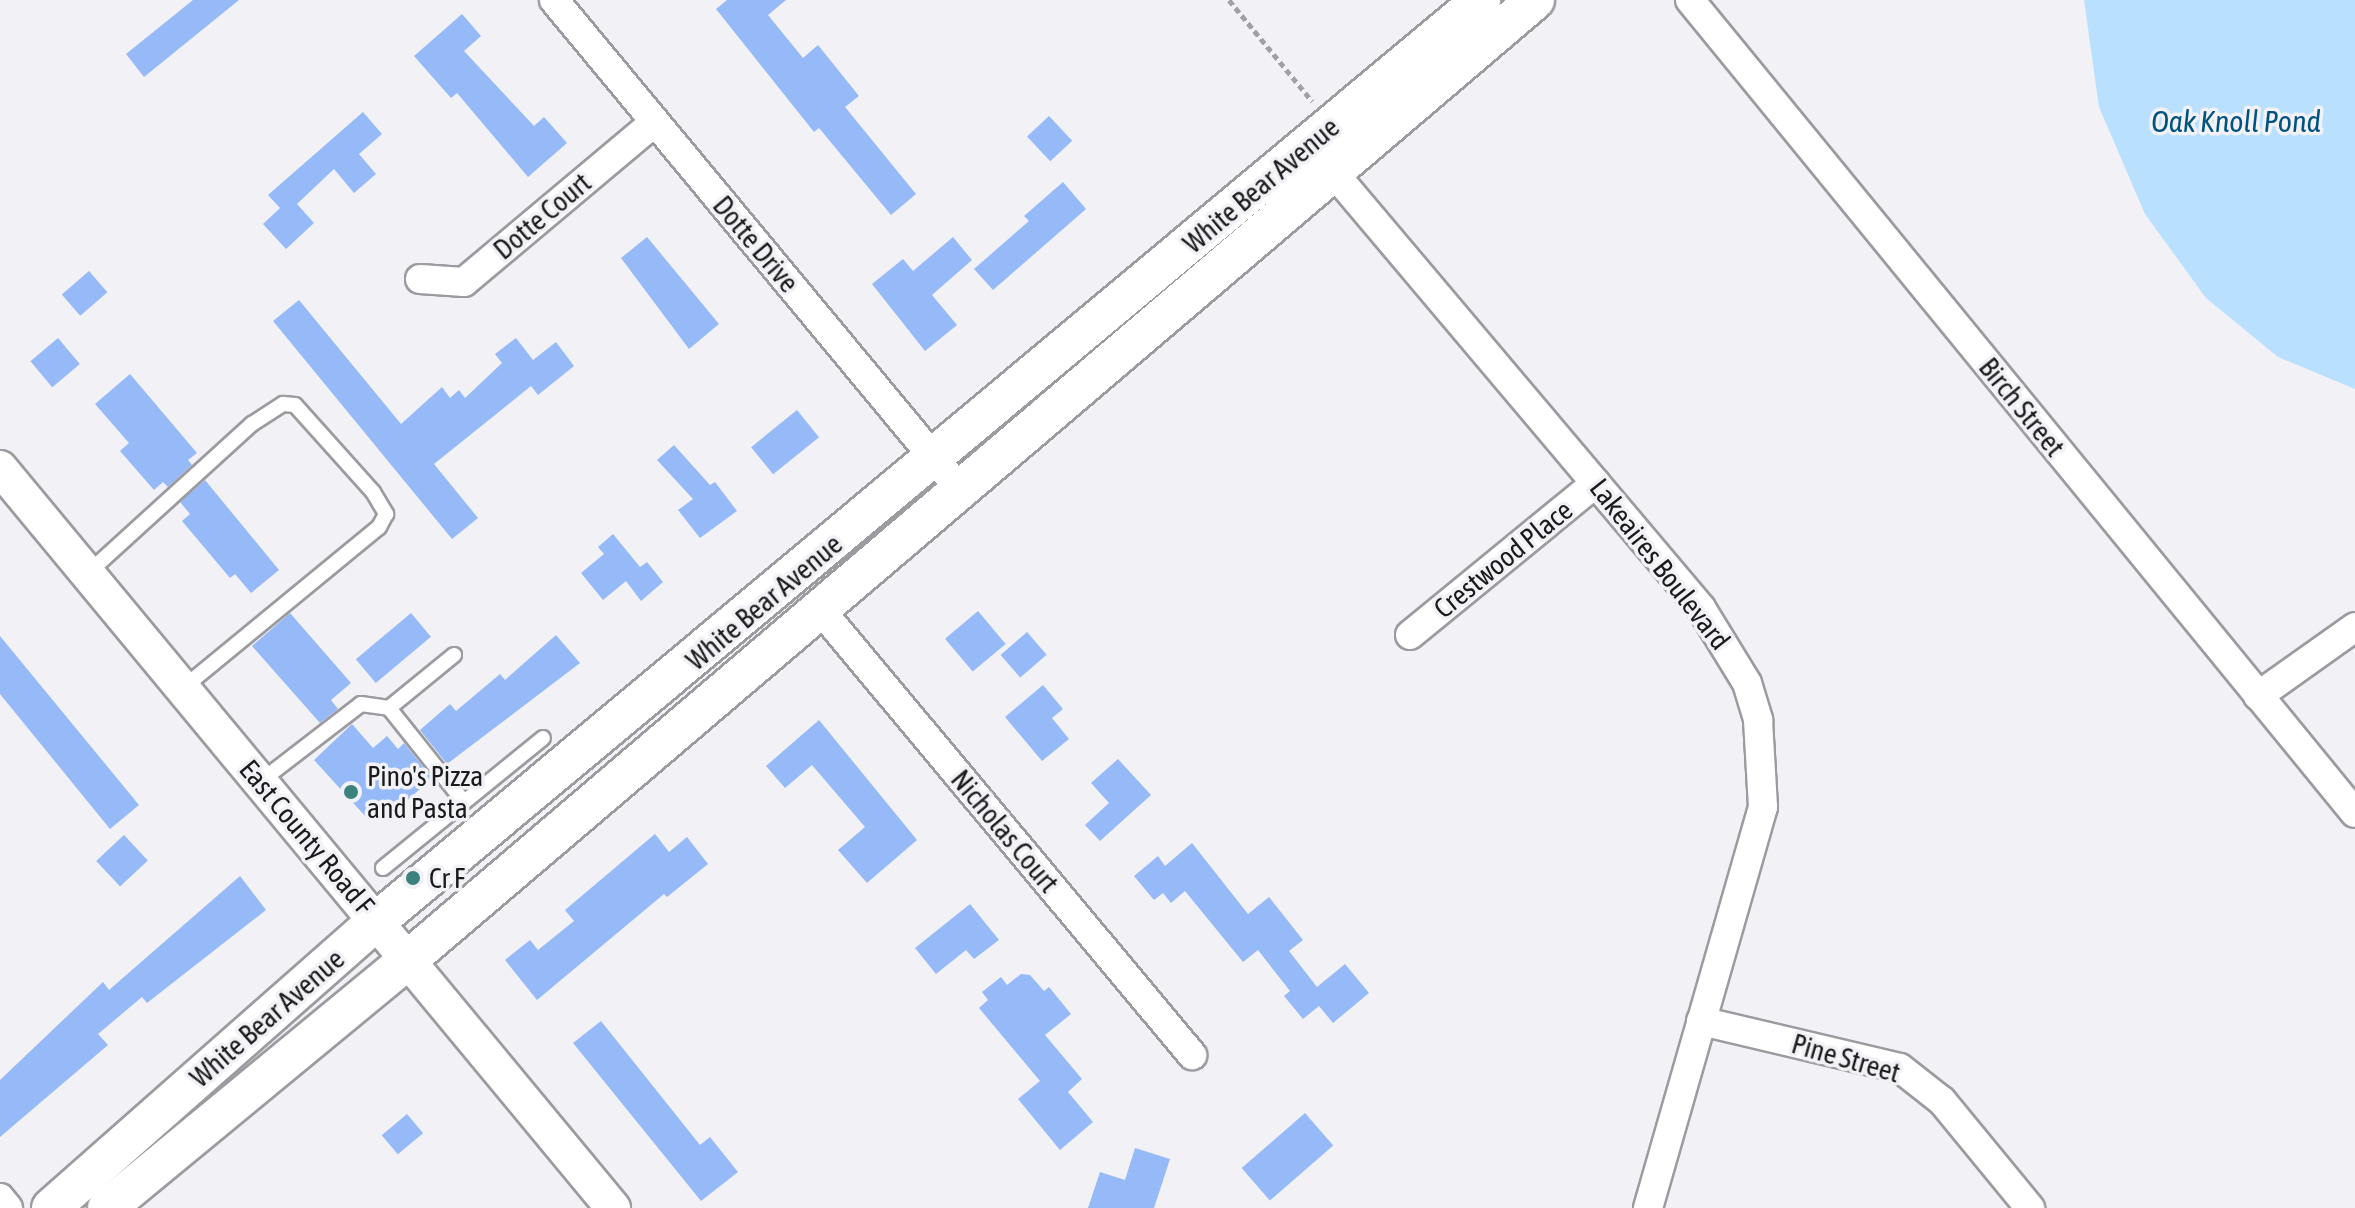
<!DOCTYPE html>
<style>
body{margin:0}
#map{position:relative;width:2355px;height:1208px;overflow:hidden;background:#f1f1f6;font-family:"Asap Condensed",sans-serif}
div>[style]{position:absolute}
.water>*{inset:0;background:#bae0ff}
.building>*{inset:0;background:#96baf8;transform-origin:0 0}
.path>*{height:5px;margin-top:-2.5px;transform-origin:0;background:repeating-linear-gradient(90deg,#a1a1a5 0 6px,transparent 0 10px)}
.roads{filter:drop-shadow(2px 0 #9b9ba0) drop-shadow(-2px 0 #9b9ba0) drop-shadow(0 2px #9b9ba0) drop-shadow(0 -2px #9b9ba0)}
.service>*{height:14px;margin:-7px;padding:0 7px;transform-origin:7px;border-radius:7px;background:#fff}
.minor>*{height:28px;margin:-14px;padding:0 14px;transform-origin:14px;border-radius:14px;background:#fff}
.tertiary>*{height:34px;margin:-17px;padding:0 17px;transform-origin:17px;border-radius:17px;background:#fff}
.secondary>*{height:38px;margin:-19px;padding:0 19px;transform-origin:19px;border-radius:19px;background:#fff}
.dots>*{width:22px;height:22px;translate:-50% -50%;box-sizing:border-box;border:4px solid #f1f1f6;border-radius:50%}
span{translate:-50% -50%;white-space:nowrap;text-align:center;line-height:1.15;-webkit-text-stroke:7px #f1f1f6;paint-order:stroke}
.street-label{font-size:28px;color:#1a1a1c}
.poi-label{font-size:28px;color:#1a1a1c}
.left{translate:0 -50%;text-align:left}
.water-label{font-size:30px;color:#00527f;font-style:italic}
</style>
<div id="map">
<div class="water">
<i style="clip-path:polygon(2084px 0,2355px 0,2355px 389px,2278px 357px,2206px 298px,2145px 214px,2099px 107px)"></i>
</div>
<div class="building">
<i style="clip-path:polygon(193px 0,239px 0,144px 77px,126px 54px)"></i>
<i style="clip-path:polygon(727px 0,786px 0,768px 15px,803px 58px,818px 45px,859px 96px,845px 107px,916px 194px,891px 215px,819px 128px,814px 132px,716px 9px)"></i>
<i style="clip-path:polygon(462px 14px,481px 36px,464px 51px,534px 126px,544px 117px,567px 143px,528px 177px,457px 93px,451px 98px,414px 56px)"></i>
<i style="clip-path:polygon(363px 112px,382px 134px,359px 154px,376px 174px,354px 193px,334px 169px,297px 204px,314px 223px,286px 249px,263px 224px,280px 208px,268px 195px)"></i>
<i style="left:1049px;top:116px;width:34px;height:30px;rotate:47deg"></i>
<i style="clip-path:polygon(1063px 182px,1086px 209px,993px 290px,974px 269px,1029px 221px,1024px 216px)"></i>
<i style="clip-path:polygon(647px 237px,719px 324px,689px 349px,621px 258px)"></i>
<i style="clip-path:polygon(953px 237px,972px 260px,932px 295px,957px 325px,925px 351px,872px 284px,903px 259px,913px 271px)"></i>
<i style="left:89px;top:271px;width:28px;height:36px;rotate:49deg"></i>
<i style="clip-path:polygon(299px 300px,401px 424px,442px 387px,450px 398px,459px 390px,465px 398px,502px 363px,495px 354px,516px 338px,533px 360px,556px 342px,574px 366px,538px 395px,531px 386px,434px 464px,478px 518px,452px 539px,273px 321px)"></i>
<i style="left:58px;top:338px;width:34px;height:36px;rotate:50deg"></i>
<i style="clip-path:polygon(130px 374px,197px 453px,188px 460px,192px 465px,168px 487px,163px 482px,154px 490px,120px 451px,129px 443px,95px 404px)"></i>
<i style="left:797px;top:410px;width:35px;height:59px;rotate:51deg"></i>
<i style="clip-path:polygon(674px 445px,710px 485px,715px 482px,737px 511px,700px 538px,678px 510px,693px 499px,657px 460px)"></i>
<i style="clip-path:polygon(205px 480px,279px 570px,251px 593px,235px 574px,230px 578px,182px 521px,190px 514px,180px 502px)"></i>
<i style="clip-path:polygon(613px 534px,640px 567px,647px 562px,663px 582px,641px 601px,626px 581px,603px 600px,581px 573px,604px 554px,598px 547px)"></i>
<i style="left:978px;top:611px;width:43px;height:43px;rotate:50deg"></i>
<i style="clip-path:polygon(290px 613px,351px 683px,331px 700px,338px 709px,320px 723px,252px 646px)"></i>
<i style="left:411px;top:613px;width:31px;height:72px;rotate:50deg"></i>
<i style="left:1027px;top:632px;width:30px;height:35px;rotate:49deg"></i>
<i style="clip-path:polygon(556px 635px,580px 663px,447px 764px,420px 730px,450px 704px,456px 711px,500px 674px,505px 680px)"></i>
<i style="clip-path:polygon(0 636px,139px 805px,110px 829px,0 694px)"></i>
<i style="clip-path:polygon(1043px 685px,1063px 709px,1052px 718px,1069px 739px,1042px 761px,1005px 717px)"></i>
<i style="clip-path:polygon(819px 720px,917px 840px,867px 883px,838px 850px,865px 827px,812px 765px,785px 788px,766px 766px)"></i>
<i style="clip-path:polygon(352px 724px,373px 748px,387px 736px,398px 749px,404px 743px,432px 778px,387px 819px,366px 817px,314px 760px)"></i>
<i style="clip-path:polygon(1118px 759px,1151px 795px,1100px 841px,1085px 825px,1109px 803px,1091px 783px)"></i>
<i style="clip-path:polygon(655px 834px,669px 852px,687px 837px,708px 864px,667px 897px,664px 894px,537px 1000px,505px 960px,530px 940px,538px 950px,574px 921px,565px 910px)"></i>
<i style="left:124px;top:835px;width:35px;height:38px;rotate:47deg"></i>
<i style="clip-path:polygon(1192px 843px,1248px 914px,1269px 897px,1303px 940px,1289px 951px,1317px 987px,1345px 964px,1369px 993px,1333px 1023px,1319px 1006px,1303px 1019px,1284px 996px,1290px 991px,1258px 950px,1243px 962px,1185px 891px,1171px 903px,1163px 893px,1154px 900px,1134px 876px,1158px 856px,1165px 866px)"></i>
<i style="clip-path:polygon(240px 876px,266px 910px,147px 1003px,142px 997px,98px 1034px,108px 1045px,0 1137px,0 1080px,103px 982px,109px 990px)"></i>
<i style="clip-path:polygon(970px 904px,999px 940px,974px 959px,966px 950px,936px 974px,915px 948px)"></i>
<i style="clip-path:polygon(1021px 974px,1030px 975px,1044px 991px,1049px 987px,1071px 1014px,1045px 1035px,1082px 1079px,1068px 1092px,1093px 1122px,1060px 1150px,1018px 1099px,1040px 1081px,979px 1008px,988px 1000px,982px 992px,1001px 977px,1007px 985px)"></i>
<i style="clip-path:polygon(601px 1021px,700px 1145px,710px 1137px,738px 1172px,701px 1201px,573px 1043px)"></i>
<i style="left:1305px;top:1113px;width:43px;height:84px;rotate:49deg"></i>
<i style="left:407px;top:1114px;width:25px;height:33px;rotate:50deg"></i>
<i style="clip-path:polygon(1135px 1148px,1170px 1159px,1154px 1208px,1088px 1208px,1100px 1172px,1125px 1180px)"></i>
</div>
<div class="path">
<i style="left:1229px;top:0;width:131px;rotate:50.6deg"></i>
</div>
<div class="roads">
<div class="service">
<i style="left:88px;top:573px;width:222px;rotate:-42.3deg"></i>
<i style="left:252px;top:424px;width:37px;rotate:-33deg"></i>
<i style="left:283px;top:404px;width:12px;rotate:5deg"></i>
<i style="left:295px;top:405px;width:117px;rotate:48.1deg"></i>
<i style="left:373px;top:492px;width:26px;rotate:59deg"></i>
<i style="left:386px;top:514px;width:15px;rotate:118deg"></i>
<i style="left:379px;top:527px;width:254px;rotate:140.6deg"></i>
<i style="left:389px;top:708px;width:120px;rotate:51.4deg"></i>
<i style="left:261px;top:781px;width:126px;rotate:-37.6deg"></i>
<i style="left:361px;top:704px;width:28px;rotate:8deg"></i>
<i style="left:389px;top:708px;width:84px;rotate:-39.2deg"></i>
<i style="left:383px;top:868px;width:206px;rotate:-39.1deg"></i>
</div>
<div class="minor">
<i style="left:554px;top:0;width:633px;rotate:50.32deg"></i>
<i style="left:1690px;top:0;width:1050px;rotate:50.72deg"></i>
<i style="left:1322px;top:159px;width:588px;rotate:49.83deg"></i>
<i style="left:1701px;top:608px;width:88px;rotate:58.5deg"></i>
<i style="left:1747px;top:683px;width:39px;rotate:73deg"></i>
<i style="left:1758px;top:720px;width:87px;rotate:86.7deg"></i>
<i style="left:1763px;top:807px;width:417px;rotate:106deg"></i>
<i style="left:420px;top:279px;width:44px;rotate:3.9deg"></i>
<i style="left:464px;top:282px;width:249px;rotate:-40deg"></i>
<i style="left:818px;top:607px;width:584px;rotate:50.14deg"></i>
<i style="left:1410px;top:635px;width:240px;rotate:-39.3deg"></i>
<i style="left:2258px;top:696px;width:119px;rotate:-35.4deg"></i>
<i style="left:1701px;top:1021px;width:204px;rotate:13.3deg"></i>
<i style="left:1900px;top:1068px;width:53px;rotate:38.2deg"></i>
<i style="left:1942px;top:1101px;width:139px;rotate:50.6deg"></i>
<i style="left:0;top:1198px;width:13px;rotate:51deg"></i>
</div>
<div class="tertiary">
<i style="left:0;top:468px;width:961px;rotate:50.36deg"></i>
</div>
<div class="secondary">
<i style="left:51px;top:1208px;width:434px;rotate:-41.4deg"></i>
<i style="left:377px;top:921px;width:1438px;rotate:-39.84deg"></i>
<i style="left:107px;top:1208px;width:391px;rotate:-39.5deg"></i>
<i style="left:409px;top:959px;width:1479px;rotate:-40.42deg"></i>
</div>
</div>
<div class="dots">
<i style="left:351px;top:792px;background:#3b827c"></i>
<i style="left:413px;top:878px;background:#3b827c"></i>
</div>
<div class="street-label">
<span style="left:1261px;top:185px;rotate:-40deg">White Bear Avenue</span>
<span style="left:542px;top:216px;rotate:-40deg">Dotte Court</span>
<span style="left:756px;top:244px;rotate:50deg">Dotte Drive</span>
<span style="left:2022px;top:407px;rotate:51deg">Birch Street</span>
<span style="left:1503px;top:559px;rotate:-39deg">Crestwood Place</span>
<span style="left:1660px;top:564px;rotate:52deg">Lakeaires Boulevard</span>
<span style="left:764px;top:602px;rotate:-40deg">White Bear Avenue</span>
<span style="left:1005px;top:831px;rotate:50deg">Nicholas Court</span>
<span style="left:307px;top:837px;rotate:50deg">East County Road F</span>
<span style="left:267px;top:1018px;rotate:-41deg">White Bear Avenue</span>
<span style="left:1846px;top:1058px;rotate:16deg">Pine Street</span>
</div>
<div class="poi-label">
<span class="left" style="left:367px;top:792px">Pino's Pizza<br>and Pasta</span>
<span class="left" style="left:429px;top:878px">Cr F</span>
</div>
<div class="water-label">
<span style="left:2236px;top:121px">Oak Knoll Pond</span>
</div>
</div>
